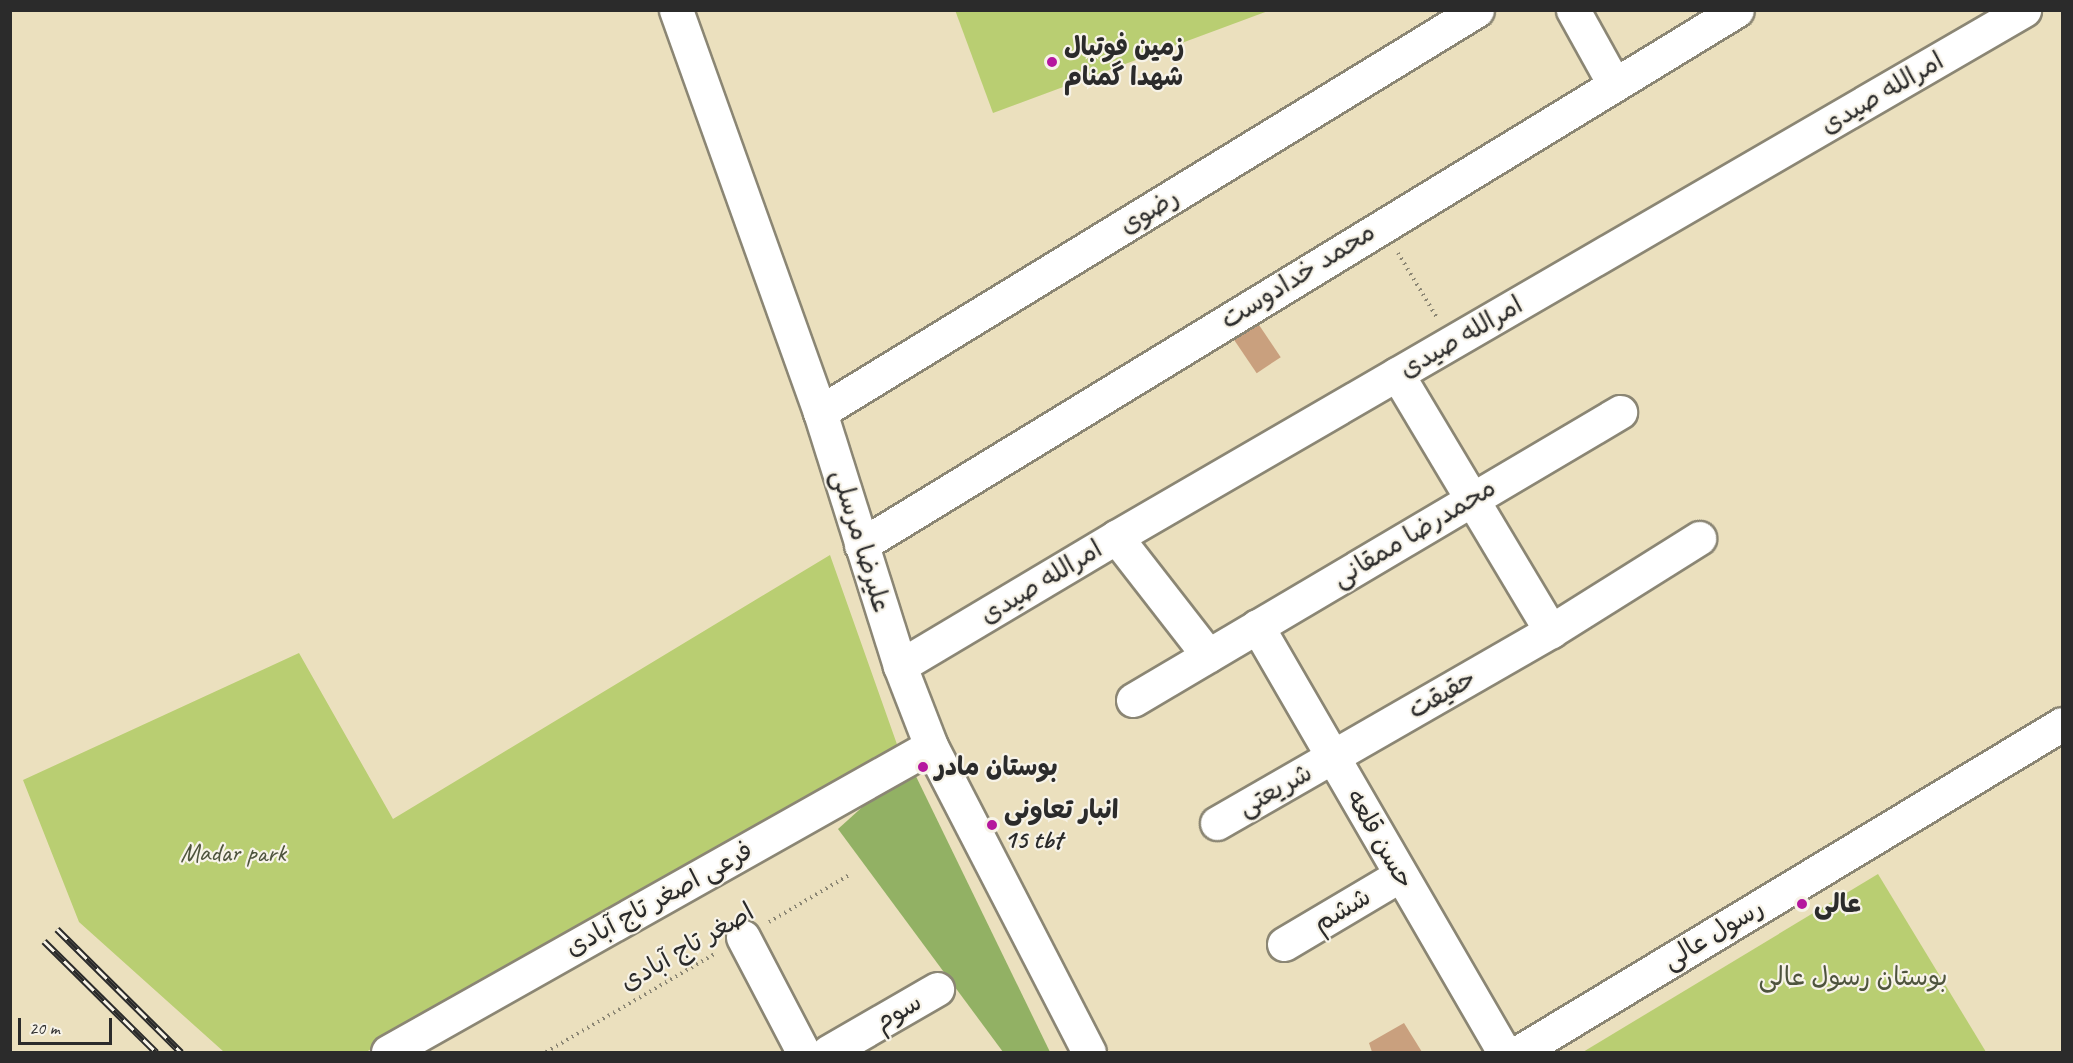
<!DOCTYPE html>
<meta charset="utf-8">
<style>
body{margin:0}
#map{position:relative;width:2073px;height:1063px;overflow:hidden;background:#ebe0be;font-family:Caveat,"Playpen Sans Arabic",sans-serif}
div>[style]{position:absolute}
.green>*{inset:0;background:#b9ce72}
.forest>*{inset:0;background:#92b164}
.building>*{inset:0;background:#c9a07e;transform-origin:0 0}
.path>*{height:4px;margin-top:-2px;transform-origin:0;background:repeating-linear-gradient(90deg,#8b8674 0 1.5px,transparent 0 6px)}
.roads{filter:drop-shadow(2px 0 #8b8674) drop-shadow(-2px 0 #8b8674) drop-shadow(0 2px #8b8674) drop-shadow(0 -2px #8b8674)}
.minor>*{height:33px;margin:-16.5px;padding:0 16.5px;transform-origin:16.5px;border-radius:16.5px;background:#fff}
.rail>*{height:7px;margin-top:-3.5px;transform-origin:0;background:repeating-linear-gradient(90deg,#f7f3e8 0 14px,#2b2b2b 0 28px);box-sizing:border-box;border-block:2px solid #2b2b2b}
.dots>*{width:16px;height:16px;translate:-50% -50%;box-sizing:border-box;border:3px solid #f7f3e8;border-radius:50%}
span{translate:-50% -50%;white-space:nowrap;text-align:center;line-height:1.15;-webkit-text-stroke:4.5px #f7f3e8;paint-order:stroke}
.poi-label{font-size:26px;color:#2b2b2b;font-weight:700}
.left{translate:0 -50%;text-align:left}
.street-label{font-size:26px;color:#2b2b2b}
.park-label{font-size:26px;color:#4e543d}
.frame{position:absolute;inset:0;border:12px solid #2b2b2b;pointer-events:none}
.scale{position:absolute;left:18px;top:1018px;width:94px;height:27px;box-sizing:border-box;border:3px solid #2b2b2b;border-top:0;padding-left:8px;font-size:18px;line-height:21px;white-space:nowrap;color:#2b2b2b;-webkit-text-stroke:4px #f7f3e8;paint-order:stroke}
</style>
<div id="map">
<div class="green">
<i style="clip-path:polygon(955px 10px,1268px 10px,1268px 11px,993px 113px)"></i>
<i style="clip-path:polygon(830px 555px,899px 750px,366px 1052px,224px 1052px,79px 922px,23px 780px,299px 653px,393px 819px)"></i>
<i style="clip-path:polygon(1878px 874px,1986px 1052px,1583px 1052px)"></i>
</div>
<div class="forest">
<i style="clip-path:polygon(910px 764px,1050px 1052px,1003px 1052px,838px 829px)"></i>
</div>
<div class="building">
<i style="left:1255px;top:319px;width:46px;height:29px;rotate:56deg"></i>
<i style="clip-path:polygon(1404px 1023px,1422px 1052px,1372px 1052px,1369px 1043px)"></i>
</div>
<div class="path">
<i style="left:1398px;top:253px;width:74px;rotate:58.9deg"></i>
<i style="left:769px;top:922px;width:93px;rotate:-30.4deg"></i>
<i style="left:546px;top:1052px;width:197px;rotate:-30.2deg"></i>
</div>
<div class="roads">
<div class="minor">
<i style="left:676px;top:10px;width:427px;rotate:70.3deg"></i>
<i style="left:820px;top:412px;width:266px;rotate:72.5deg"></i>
<i style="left:900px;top:666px;width:86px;rotate:68.8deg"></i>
<i style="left:931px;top:746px;width:344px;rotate:62.7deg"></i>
<i style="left:1573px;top:10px;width:85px;rotate:61deg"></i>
<i style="left:1397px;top:374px;width:300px;rotate:59.1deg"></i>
<i style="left:820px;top:412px;width:770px;rotate:-31.46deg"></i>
<i style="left:1116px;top:537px;width:150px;rotate:52.1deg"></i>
<i style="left:861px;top:545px;width:1026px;rotate:-31.41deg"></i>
<i style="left:1257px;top:626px;width:492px;rotate:59.9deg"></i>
<i style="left:900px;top:666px;width:252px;rotate:-30.8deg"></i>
<i style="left:1116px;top:537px;width:1050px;rotate:-30.13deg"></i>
<i style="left:1133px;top:700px;width:566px;rotate:-30.6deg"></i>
<i style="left:1217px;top:823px;width:385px;rotate:-29.9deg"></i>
<i style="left:1551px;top:631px;width:175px;rotate:-32.1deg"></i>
<i style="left:743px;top:937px;width:130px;rotate:62.4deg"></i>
<i style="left:1284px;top:944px;width:135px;rotate:-30.7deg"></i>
<i style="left:388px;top:1052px;width:623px;rotate:-29.4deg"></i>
<i style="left:828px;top:1052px;width:126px;rotate:-30deg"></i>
<i style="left:1519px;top:1052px;width:634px;rotate:-31.13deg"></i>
</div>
</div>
<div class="rail">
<i style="left:57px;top:929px;width:175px;rotate:44.8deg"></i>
<i style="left:44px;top:941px;width:158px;rotate:44.7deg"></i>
</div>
<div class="dots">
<i style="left:1052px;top:62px;background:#b5179e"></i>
<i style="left:923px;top:767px;background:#b5179e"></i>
<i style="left:992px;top:825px;background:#b5179e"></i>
<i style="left:1802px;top:904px;background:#b5179e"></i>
</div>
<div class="poi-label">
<span class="left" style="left:1064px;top:62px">زمین فوتبال<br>شهدا گمنام</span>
<span class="left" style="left:935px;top:767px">بوستان مادر</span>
<span class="left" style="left:1004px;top:825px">انبار تعاونی<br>15 tbt</span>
<span class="left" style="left:1814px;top:904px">عالی</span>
</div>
<div class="street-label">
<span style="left:1882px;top:93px;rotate:-30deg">امرالله صیدی</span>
<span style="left:1149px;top:211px;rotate:-31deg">رضوی</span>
<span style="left:1298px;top:276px;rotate:-32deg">محمد خدادوست</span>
<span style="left:1461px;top:337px;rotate:-30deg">امرالله صیدی</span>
<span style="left:1414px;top:533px;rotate:-31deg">محمدرضا ممقانی</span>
<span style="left:861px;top:541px;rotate:73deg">علیرضا مرسلی</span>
<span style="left:1041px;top:582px;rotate:-31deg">امرالله صیدی</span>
<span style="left:1442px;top:694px;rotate:-30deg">حقیقت</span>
<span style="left:1275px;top:790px;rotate:-29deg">شریعتی</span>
<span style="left:1380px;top:839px;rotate:60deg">حسن قلعه</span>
<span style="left:659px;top:899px;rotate:-29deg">فرعی اصغر تاج آبادی</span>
<span style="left:1342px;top:910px;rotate:-31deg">ششم</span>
<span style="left:1713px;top:934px;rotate:-31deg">رسول عالی</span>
<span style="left:687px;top:947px;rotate:-30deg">اصغر تاج آبادی</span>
<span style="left:898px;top:1012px;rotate:-30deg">سوم</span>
</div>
<div class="park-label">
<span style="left:233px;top:853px">Madar park</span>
<span style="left:1853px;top:977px">بوستان رسول عالی</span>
</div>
<div class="frame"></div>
<div class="scale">20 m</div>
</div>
